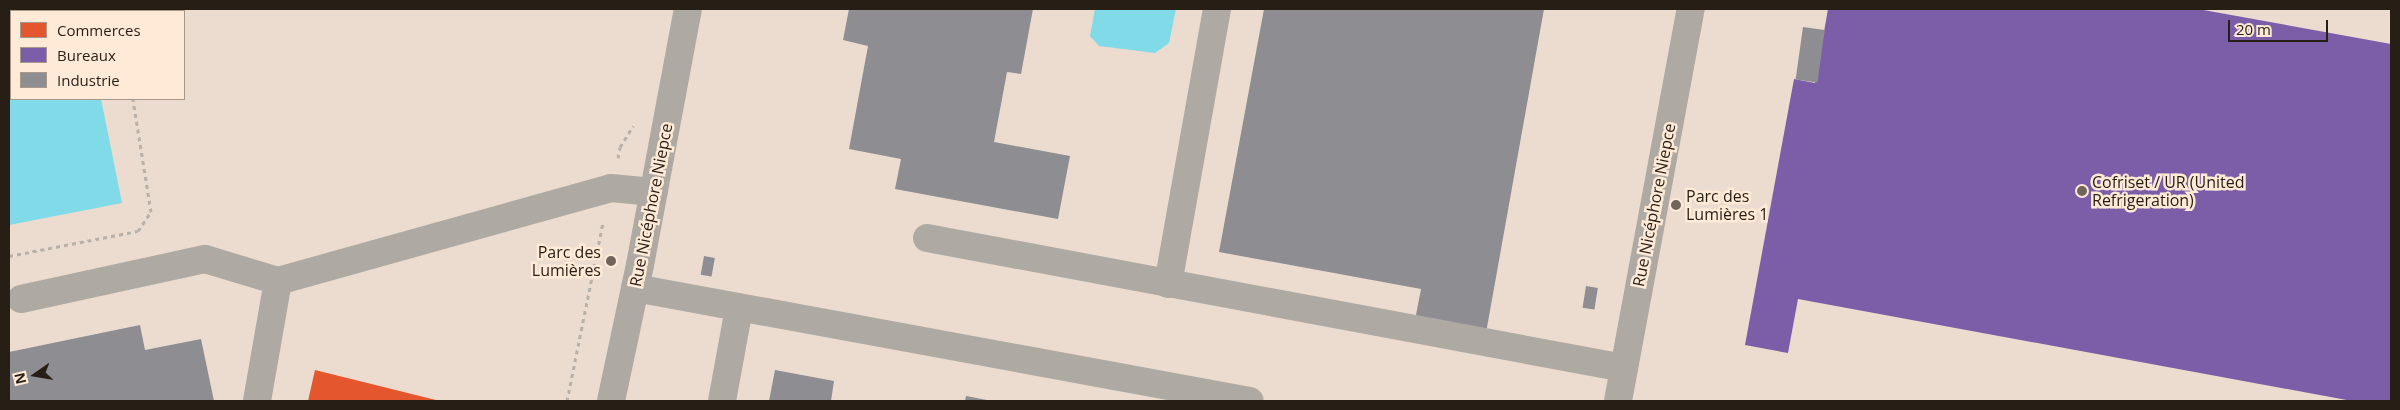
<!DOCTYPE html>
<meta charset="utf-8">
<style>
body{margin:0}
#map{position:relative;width:2400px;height:410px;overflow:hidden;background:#f5eadf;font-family:"Open Sans",sans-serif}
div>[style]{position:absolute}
.industrial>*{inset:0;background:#ecdccf}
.water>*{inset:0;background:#80dae7}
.shops>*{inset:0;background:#e4572e}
.offices>*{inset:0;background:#7b5ea7}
.industry>*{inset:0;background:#8d8d92;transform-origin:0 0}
.path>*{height:3px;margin-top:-1.5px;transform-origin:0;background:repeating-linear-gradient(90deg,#b8b1aa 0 4px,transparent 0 8px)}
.minor>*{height:28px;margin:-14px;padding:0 14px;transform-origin:14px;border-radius:14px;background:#afa9a3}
.dots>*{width:14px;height:14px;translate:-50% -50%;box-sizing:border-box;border:2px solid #feead6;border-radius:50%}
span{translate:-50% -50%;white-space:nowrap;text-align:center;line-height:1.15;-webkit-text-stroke:5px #feead6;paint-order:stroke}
.poi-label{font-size:16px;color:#271e15}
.left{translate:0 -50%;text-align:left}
.right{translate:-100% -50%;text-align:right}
.street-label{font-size:16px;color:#271e15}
.frame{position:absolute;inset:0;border:10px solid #271e15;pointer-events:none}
.legend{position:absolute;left:10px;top:10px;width:175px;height:90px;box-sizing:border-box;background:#feead6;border:1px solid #a89889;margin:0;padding:6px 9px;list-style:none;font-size:15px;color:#271e15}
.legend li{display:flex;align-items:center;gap:10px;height:25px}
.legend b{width:25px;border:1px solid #a89889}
.north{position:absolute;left:10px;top:350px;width:50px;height:50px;-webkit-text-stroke:4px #feead6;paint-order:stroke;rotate:257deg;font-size:14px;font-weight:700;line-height:20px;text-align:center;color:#271e15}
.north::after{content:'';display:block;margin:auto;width:18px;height:22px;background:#271e15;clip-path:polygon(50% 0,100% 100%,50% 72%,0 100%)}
.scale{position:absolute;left:2228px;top:20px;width:100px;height:22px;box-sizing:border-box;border:2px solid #271e15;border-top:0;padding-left:6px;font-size:15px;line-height:18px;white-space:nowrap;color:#271e15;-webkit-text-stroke:4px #feead6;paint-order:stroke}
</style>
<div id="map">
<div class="industrial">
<i style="clip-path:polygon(evenodd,9px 9px,2391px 9px,2391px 401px,9px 401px,9px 9px,11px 11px,184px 11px,184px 99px,11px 99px,11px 11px)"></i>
</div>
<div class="water">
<i style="clip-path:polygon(1095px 9px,1176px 9px,1169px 43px,1155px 53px,1099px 46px,1090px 36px)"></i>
<i style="clip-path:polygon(9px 99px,101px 99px,122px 203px,9px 225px)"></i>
</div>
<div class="shops">
<i style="clip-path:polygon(315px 370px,440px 401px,308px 401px)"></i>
</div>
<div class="offices">
<i style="clip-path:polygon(1828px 9px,2198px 9px,2391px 44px,2391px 401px,2352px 401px,1798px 299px,1788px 353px,1745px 345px,1794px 79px,1815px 83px)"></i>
</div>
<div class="industry">
<i style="clip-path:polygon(849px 9px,1033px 9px,1021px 74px,1007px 72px,994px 142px,1070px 156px,1058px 219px,895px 189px,901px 159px,849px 149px,868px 46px,843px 40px)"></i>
<i style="clip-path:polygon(1264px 9px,1544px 9px,1486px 333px,1415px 320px,1421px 289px,1219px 252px)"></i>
<i style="left:1803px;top:27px;width:22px;height:53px;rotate:8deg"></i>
<i style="left:704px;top:256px;width:11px;height:19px;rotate:10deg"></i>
<i style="left:1586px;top:286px;width:12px;height:22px;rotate:9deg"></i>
<i style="clip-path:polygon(140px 325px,145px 350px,201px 339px,214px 401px,9px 401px,9px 352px)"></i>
<i style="clip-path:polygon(775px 370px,834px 381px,831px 401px,769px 401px)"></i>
<i style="clip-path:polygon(966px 396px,987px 400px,987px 401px,965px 401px)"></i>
</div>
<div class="path">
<i style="left:119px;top:9px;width:2px;rotate:90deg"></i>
<i style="left:618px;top:158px;width:11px;rotate:-80deg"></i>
<i style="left:620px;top:147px;width:25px;rotate:-58deg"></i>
<i style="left:9px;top:256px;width:131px;rotate:-11deg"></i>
<i style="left:138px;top:231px;width:23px;rotate:-56deg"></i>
<i style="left:151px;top:212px;width:114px;rotate:-99.1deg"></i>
<i style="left:567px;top:401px;width:182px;rotate:-78.6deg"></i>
</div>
<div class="minor">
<i style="left:20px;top:11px;width:13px;rotate:-9deg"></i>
<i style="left:927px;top:238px;width:709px;rotate:10.57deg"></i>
<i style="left:1168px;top:284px;width:279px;rotate:-79.9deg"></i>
<i style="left:635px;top:288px;width:625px;rotate:10.41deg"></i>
<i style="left:21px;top:299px;width:188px;rotate:-12.3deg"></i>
<i style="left:205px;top:259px;width:76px;rotate:16.8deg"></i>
<i style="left:257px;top:401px;width:122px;rotate:-80.1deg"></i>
<i style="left:278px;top:281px;width:346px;rotate:-15.6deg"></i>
<i style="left:611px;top:188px;width:43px;rotate:5.3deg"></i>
<i style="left:611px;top:401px;width:139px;rotate:-78deg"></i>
<i style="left:640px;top:265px;width:260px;rotate:-79.4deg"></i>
<i style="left:722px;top:401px;width:95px;rotate:-79.6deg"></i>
<i style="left:1618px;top:401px;width:399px;rotate:-79.5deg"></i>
</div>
<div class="dots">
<i style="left:2082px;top:191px;background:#6f655c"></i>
<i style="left:1676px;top:205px;background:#6f655c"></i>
<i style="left:611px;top:261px;background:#6f655c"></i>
</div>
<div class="poi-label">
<span class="left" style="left:2092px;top:191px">Cofriset / UR (United<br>Refrigeration)</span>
<span class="left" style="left:1686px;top:205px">Parc des<br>Lumières 1</span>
<span class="right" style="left:601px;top:261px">Parc des<br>Lumières</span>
</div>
<div class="street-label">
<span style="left:651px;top:205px;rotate:-79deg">Rue Nicéphore Niepce</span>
<span style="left:1654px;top:205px;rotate:-79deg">Rue Nicéphore Niepce</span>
</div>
<div class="frame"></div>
<ul class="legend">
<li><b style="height:14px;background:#e4572e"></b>Commerces</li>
<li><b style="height:14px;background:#7b5ea7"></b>Bureaux</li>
<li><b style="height:14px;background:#8d8d92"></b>Industrie</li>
</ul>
<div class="north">N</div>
<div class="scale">20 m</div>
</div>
